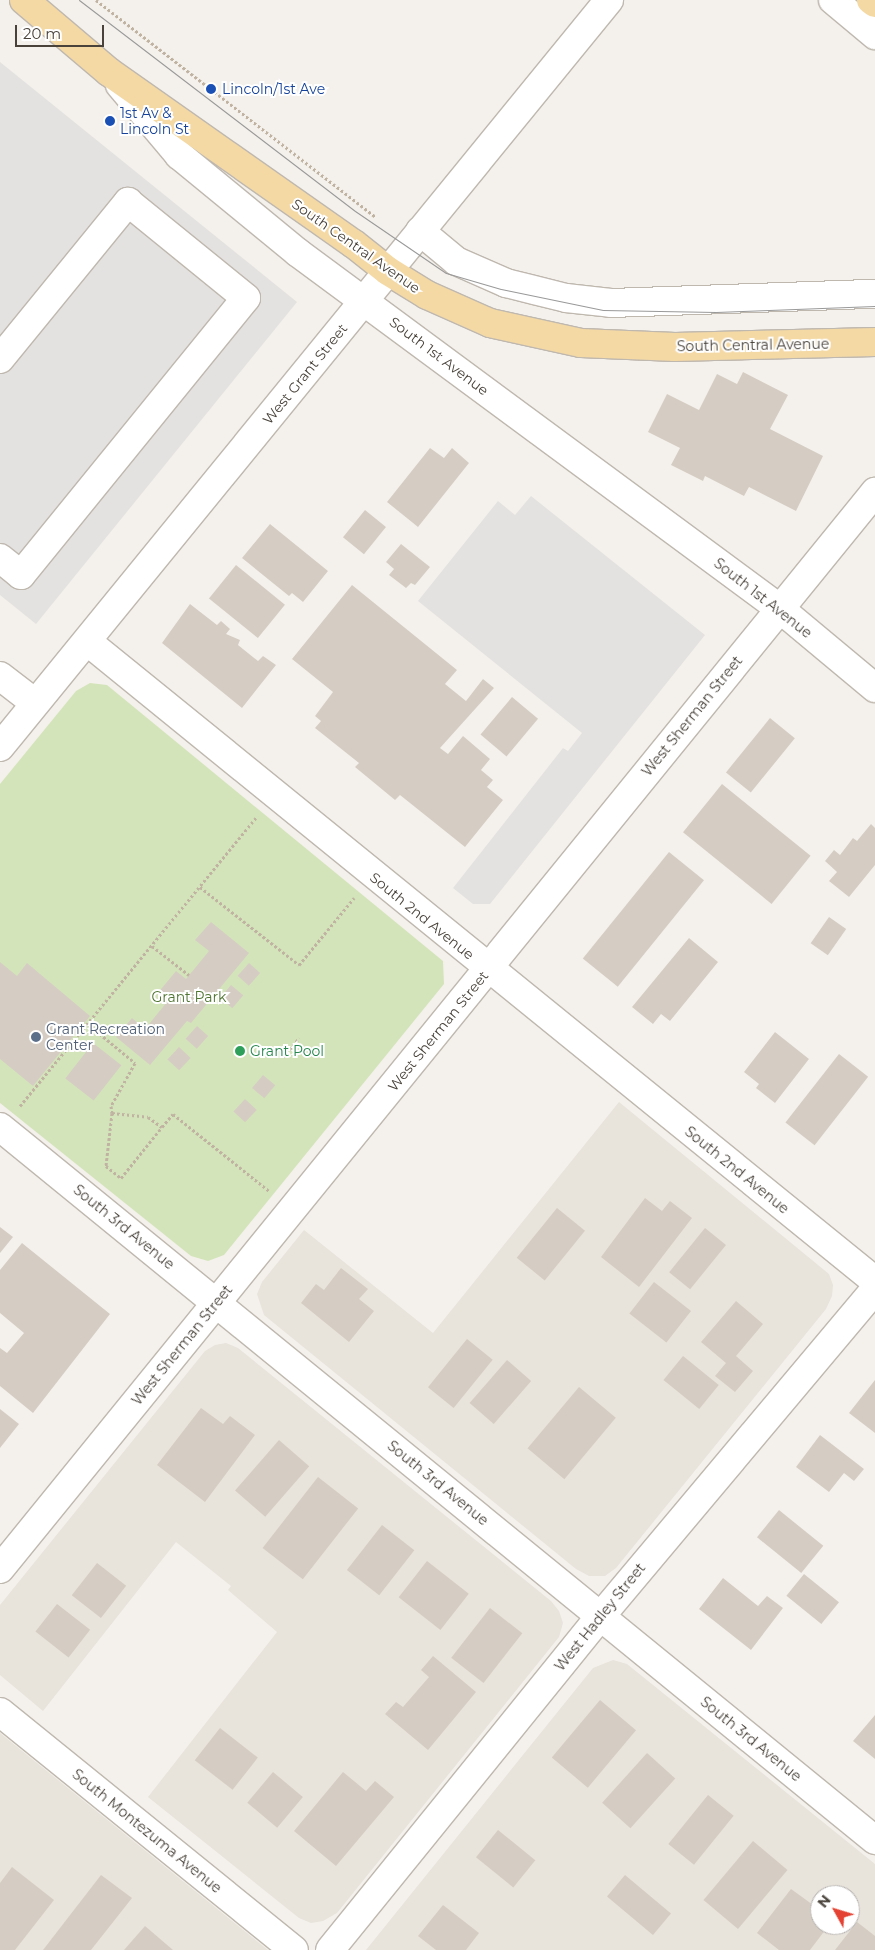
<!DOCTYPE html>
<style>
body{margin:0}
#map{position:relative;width:875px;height:1950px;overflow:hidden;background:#f4f1ec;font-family:Montserrat,sans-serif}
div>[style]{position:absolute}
.residential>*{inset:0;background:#e8e3db}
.green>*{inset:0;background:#d4e4ba}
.parking>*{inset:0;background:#e4e2e0}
.building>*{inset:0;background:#d5cdc3;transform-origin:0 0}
.path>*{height:3px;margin-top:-1.5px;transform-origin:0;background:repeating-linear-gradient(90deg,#c0b3a2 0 2.5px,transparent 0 5px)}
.roads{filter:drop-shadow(1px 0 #bfb8af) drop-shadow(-1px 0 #bfb8af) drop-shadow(0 1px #bfb8af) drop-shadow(0 -1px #bfb8af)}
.minor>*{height:28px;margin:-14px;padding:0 14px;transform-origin:14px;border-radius:14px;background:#fff}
.major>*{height:28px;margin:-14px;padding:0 14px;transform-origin:14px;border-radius:14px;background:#f4d9a5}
.tram>*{height:1px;margin:-0.5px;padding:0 0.5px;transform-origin:0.5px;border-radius:0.5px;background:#999}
.dots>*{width:14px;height:14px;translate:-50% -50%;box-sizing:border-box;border:2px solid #fff;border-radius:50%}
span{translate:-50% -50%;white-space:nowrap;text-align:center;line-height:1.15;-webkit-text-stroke:4px #fff;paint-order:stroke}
.transit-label{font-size:14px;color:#164399}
.left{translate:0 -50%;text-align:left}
.street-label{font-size:14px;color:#48423a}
.park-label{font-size:14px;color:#507532}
.service-label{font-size:14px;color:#4e5e75}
.leisure-label{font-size:14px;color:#27864d}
.north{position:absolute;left:810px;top:1885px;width:50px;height:50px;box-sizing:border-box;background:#fff;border:1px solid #b6b3b0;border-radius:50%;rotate:309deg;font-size:14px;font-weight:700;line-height:20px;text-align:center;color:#48423a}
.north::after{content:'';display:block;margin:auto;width:18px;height:22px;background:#e44333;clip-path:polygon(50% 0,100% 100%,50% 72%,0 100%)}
.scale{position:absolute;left:15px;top:25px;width:89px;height:22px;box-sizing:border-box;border:2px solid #48423a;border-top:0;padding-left:6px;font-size:15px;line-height:18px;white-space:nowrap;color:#48423a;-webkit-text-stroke:4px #fff;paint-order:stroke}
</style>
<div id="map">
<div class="residential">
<i style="clip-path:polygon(619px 1102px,829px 1274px,833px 1285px,832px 1296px,826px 1309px,616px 1568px,605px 1576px,589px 1576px,576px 1569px,264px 1315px,257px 1294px,262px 1282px,304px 1230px,433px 1333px)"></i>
<i style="clip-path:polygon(226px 1343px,238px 1348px,551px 1601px,559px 1611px,563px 1623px,559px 1637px,337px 1913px,323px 1921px,311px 1923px,299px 1918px,148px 1797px,277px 1632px,228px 1590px,231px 1586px,176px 1542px,43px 1711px,0 1675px,0 1605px,205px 1351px,215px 1345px)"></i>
<i style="clip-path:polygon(evenodd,613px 1660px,627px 1664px,875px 1864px,875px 1950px,366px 1950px,593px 1668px,613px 1660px,820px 1895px,850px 1895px,850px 1925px,820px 1925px,820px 1895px)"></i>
<i style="clip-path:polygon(0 1733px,268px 1950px,0 1950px)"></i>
</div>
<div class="green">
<i style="clip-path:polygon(90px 683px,107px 685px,443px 961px,444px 984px,224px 1255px,208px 1261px,191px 1256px,0 1103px,0 784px,76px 691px)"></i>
</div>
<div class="parking">
<i style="clip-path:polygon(0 62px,297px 302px,36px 624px,0 595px)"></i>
<i style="clip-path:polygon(531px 496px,705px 635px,490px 904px,473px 904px,453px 888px,563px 748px,568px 751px,582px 733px,418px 601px,498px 501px,515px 515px)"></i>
</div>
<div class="building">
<i style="clip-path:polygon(743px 372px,788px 395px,770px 429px,823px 456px,796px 511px,749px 487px,744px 496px,705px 476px,703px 481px,671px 465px,680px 448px,648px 432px,667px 394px,699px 410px,717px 374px,737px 384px)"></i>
<i style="clip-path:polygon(430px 448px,444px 458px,452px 448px,469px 463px,418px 527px,387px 502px)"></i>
<i style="left:365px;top:510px;width:27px;height:35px;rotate:39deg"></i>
<i style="clip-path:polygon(270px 524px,328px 571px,303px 602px,292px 593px,289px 596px,242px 558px)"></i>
<i style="clip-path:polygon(401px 544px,430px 567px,415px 585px,411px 583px,406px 588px,389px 575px,394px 569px,386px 562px)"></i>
<i style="left:236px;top:565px;width:63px;height:43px;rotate:39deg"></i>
<i style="clip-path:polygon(352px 585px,457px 670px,445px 684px,466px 701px,483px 679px,494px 688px,440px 748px,448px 754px,463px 736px,490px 759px,481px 770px,493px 780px,487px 787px,503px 800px,465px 847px,400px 795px,395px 800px,355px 767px,359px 763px,315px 728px,321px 721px,315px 716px,333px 692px,292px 659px)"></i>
<i style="clip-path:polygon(190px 604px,217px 625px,221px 621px,230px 629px,226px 634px,240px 640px,238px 645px,258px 661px,263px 656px,276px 665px,242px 708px,162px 643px)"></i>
<i style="left:512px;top:697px;width:34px;height:49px;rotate:40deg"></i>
<i style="left:770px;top:718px;width:32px;height:70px;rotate:39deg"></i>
<i style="left:722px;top:784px;width:114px;height:62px;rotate:39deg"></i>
<i style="clip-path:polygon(871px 824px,875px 828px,875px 865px,849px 897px,829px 881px,837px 872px,825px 861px,834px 850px,840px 855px,853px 838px,857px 841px)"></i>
<i style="left:669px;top:852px;width:45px;height:137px;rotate:39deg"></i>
<i style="left:829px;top:917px;width:21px;height:32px;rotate:35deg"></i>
<i style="clip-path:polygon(211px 922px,249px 953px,191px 1023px,187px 1021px,150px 1065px,116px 1037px,132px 1018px,145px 1029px,167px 1002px,157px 994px,176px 971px,186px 979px,209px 951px,195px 940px)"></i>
<i style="clip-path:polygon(689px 938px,718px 962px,670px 1021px,661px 1014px,653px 1024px,632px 1007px)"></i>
<i style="clip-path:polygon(0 962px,17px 976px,27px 963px,90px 1016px,33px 1086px,0 1059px)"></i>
<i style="left:249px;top:963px;width:15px;height:17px;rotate:42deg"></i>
<i style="left:231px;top:985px;width:16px;height:17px;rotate:40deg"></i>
<i style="left:197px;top:1026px;width:15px;height:17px;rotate:42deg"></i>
<i style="clip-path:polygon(775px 1032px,809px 1059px,775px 1103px,756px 1088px,759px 1084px,744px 1072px)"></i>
<i style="left:93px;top:1043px;width:36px;height:45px;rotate:38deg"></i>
<i style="left:179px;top:1047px;width:16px;height:17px;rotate:43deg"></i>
<i style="left:839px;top:1054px;width:37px;height:87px;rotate:38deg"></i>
<i style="left:263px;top:1075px;width:16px;height:17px;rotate:40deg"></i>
<i style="left:245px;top:1099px;width:16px;height:17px;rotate:43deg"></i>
<i style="clip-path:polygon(645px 1198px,662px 1211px,670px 1201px,692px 1218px,639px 1287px,601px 1257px)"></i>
<i style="left:557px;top:1208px;width:36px;height:64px;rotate:39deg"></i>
<i style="clip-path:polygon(0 1227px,13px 1237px,0 1253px)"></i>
<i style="left:705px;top:1228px;width:27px;height:57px;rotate:39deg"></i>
<i style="clip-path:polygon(22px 1243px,110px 1314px,33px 1413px,0 1386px,0 1348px,7px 1353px,24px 1333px,0 1313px,0 1270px)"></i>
<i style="clip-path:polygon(341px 1268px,368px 1289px,359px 1299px,374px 1311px,349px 1342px,301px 1303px,316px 1284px,324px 1290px)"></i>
<i style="left:654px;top:1282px;width:47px;height:40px;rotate:38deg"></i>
<i style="clip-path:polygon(736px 1301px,763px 1324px,736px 1356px,753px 1371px,735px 1392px,715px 1376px,726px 1363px,701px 1342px)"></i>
<i style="left:467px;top:1339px;width:33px;height:62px;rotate:39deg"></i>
<i style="left:683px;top:1356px;width:46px;height:31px;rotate:39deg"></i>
<i style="left:507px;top:1360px;width:32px;height:57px;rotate:41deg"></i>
<i style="clip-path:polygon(875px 1380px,875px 1433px,849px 1413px)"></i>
<i style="left:579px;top:1387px;width:48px;height:80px;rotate:40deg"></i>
<i style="clip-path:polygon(201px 1408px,223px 1424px,230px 1416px,255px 1435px,205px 1502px,157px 1465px)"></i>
<i style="clip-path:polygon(0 1409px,19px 1424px,0 1448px)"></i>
<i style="clip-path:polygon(820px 1435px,864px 1469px,854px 1481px,844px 1473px,829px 1492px,796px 1467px)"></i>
<i style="left:279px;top:1440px;width:40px;height:67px;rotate:41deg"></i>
<i style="left:318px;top:1477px;width:51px;height:90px;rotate:38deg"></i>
<i style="left:779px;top:1510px;width:57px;height:35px;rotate:39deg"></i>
<i style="left:382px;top:1525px;width:41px;height:57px;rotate:38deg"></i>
<i style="left:427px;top:1561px;width:53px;height:46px;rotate:38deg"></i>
<i style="left:97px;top:1563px;width:37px;height:41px;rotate:38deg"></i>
<i style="left:804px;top:1574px;width:45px;height:28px;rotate:39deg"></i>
<i style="clip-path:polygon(723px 1578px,758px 1606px,767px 1596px,783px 1608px,751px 1650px,699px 1609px)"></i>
<i style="left:57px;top:1604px;width:42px;height:35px;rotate:38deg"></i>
<i style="left:490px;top:1608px;width:41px;height:63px;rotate:38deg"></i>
<i style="clip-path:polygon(433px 1656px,476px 1692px,428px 1750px,385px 1714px,396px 1702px,403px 1707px,429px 1677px,421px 1670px)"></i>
<i style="left:600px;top:1700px;width:47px;height:75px;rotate:40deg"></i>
<i style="clip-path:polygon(875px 1715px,875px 1759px,853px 1741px)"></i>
<i style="left:220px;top:1728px;width:48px;height:41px;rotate:38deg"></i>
<i style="left:647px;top:1753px;width:38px;height:67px;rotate:42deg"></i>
<i style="left:273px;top:1772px;width:39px;height:40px;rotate:40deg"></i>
<i style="clip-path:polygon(343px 1772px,366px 1791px,375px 1781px,394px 1797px,336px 1866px,294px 1831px)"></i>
<i style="left:708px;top:1795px;width:33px;height:63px;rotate:39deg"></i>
<i style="left:498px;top:1830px;width:48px;height:35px;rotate:39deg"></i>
<i style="left:753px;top:1841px;width:45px;height:77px;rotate:40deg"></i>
<i style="clip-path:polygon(12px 1867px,54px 1900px,15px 1950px,0 1950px,0 1883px)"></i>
<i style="clip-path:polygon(101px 1875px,132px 1898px,91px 1950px,43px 1950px)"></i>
<i style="left:625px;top:1875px;width:60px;height:28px;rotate:40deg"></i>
<i style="clip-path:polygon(791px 1889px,820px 1910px,820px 1925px,829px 1925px,810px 1950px,779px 1950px,757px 1933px)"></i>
<i style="clip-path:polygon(443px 1905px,479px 1933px,466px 1950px,436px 1950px,418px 1936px)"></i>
<i style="clip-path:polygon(857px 1922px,875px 1936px,875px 1950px,835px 1950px)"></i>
<i style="clip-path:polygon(145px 1926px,173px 1950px,124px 1950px)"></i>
</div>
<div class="path">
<i style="left:96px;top:0;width:354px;rotate:37.8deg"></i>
<i style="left:200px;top:887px;width:126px;rotate:38.2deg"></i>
<i style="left:299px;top:965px;width:87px;rotate:-50.6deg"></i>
<i style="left:152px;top:946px;width:47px;rotate:38.1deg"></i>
<i style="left:88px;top:1024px;width:61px;rotate:39.7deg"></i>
<i style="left:135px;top:1063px;width:49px;rotate:119.2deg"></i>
<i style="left:111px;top:1106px;width:7px;rotate:82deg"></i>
<i style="left:112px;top:1113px;width:36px;rotate:6deg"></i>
<i style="left:148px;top:1117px;width:17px;rotate:36deg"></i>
<i style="left:162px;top:1127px;width:17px;rotate:-50deg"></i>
<i style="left:173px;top:1114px;width:123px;rotate:38.7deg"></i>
<i style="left:283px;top:1057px;width:25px;rotate:-50deg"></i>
<i style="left:20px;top:1106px;width:375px;rotate:-50.7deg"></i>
<i style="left:112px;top:1113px;width:53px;rotate:96.5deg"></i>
<i style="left:106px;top:1166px;width:19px;rotate:39deg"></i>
<i style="left:121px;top:1178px;width:65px;rotate:-51.2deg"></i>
</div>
<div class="roads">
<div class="minor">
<i style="left:833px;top:0;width:55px;rotate:39.8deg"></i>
<i style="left:120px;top:85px;width:92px;rotate:49.9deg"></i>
<i style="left:179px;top:155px;width:153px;rotate:39.4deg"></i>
<i style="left:297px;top:252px;width:599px;rotate:36.45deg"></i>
<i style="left:779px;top:608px;width:125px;rotate:39.8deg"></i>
<i style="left:420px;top:231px;width:47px;rotate:39.8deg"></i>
<i style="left:456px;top:261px;width:55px;rotate:23.7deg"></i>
<i style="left:506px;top:283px;width:62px;rotate:14deg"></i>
<i style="left:566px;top:298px;width:45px;rotate:6.3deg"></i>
<i style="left:611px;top:303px;width:264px;rotate:-2deg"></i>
<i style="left:0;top:359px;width:203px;rotate:-50.8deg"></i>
<i style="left:128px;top:202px;width:152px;rotate:39.1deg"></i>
<i style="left:246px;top:298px;width:357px;rotate:129.1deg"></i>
<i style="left:21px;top:575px;width:27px;rotate:-141deg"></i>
<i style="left:88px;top:642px;width:1014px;rotate:39.07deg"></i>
<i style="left:0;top:676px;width:44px;rotate:37.6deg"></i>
<i style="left:0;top:747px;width:964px;rotate:-50.81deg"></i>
<i style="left:0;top:1127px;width:1129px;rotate:39.18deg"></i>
<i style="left:0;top:1569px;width:1388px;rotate:-50.91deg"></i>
<i style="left:0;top:1712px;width:378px;rotate:39deg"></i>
<i style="left:330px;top:1950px;width:429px;rotate:-51deg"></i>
<i style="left:600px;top:1617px;width:428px;rotate:-50deg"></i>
</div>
<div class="major">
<i style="left:24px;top:0;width:111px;rotate:40.3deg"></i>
<i style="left:109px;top:72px;width:299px;rotate:35.1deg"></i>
<i style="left:354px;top:244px;width:43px;rotate:38.5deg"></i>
<i style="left:388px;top:271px;width:46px;rotate:31.6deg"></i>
<i style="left:427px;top:295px;width:69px;rotate:24deg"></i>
<i style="left:490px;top:323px;width:93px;rotate:12.4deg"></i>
<i style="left:581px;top:343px;width:94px;rotate:2.4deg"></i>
<i style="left:675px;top:347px;width:200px;rotate:-1.4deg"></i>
<i style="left:871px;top:0;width:5px;rotate:37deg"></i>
</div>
</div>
<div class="tram">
<i style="left:79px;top:0;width:347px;rotate:37.4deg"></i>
<i style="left:355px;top:211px;width:110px;rotate:34.3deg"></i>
<i style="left:446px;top:273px;width:57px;rotate:16.2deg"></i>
<i style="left:501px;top:289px;width:104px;rotate:11.6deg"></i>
<i style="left:603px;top:310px;width:113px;rotate:1deg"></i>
<i style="left:716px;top:312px;width:159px;rotate:-2.2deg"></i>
</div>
<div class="dots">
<i style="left:211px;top:89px;background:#1a4fb4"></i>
<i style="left:110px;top:121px;background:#1a4fb4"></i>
<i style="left:36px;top:1037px;background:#5c6f8a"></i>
<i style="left:240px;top:1051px;background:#2e9e5b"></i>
</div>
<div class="transit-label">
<span class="left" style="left:222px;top:89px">Lincoln/1st Ave</span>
<span class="left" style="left:120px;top:121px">1st Av &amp;<br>Lincoln St</span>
</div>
<div class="street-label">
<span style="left:356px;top:246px;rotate:35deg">South Central Avenue</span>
<span style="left:753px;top:345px;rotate:-1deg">South Central Avenue</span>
<span style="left:439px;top:356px;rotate:37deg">South 1st Avenue</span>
<span style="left:305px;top:374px;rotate:-51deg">West Grant Street</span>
<span style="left:763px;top:598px;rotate:38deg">South 1st Avenue</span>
<span style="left:692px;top:716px;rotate:-51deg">West Sherman Street</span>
<span style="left:422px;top:916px;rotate:39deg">South 2nd Avenue</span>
<span style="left:438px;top:1031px;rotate:-51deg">West Sherman Street</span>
<span style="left:737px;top:1170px;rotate:39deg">South 2nd Avenue</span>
<span style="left:124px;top:1227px;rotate:39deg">South 3rd Avenue</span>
<span style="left:182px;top:1345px;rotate:-51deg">West Sherman Street</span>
<span style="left:438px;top:1483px;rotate:39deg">South 3rd Avenue</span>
<span style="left:600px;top:1617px;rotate:-51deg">West Hadley Street</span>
<span style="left:751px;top:1739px;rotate:39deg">South 3rd Avenue</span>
<span style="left:147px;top:1831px;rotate:39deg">South Montezuma Avenue</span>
</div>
<div class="park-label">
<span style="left:189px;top:997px">Grant Park</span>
</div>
<div class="service-label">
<span class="left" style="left:46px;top:1037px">Grant Recreation<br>Center</span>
</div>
<div class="leisure-label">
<span class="left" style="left:250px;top:1051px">Grant Pool</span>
</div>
<div class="north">N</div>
<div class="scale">20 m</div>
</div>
